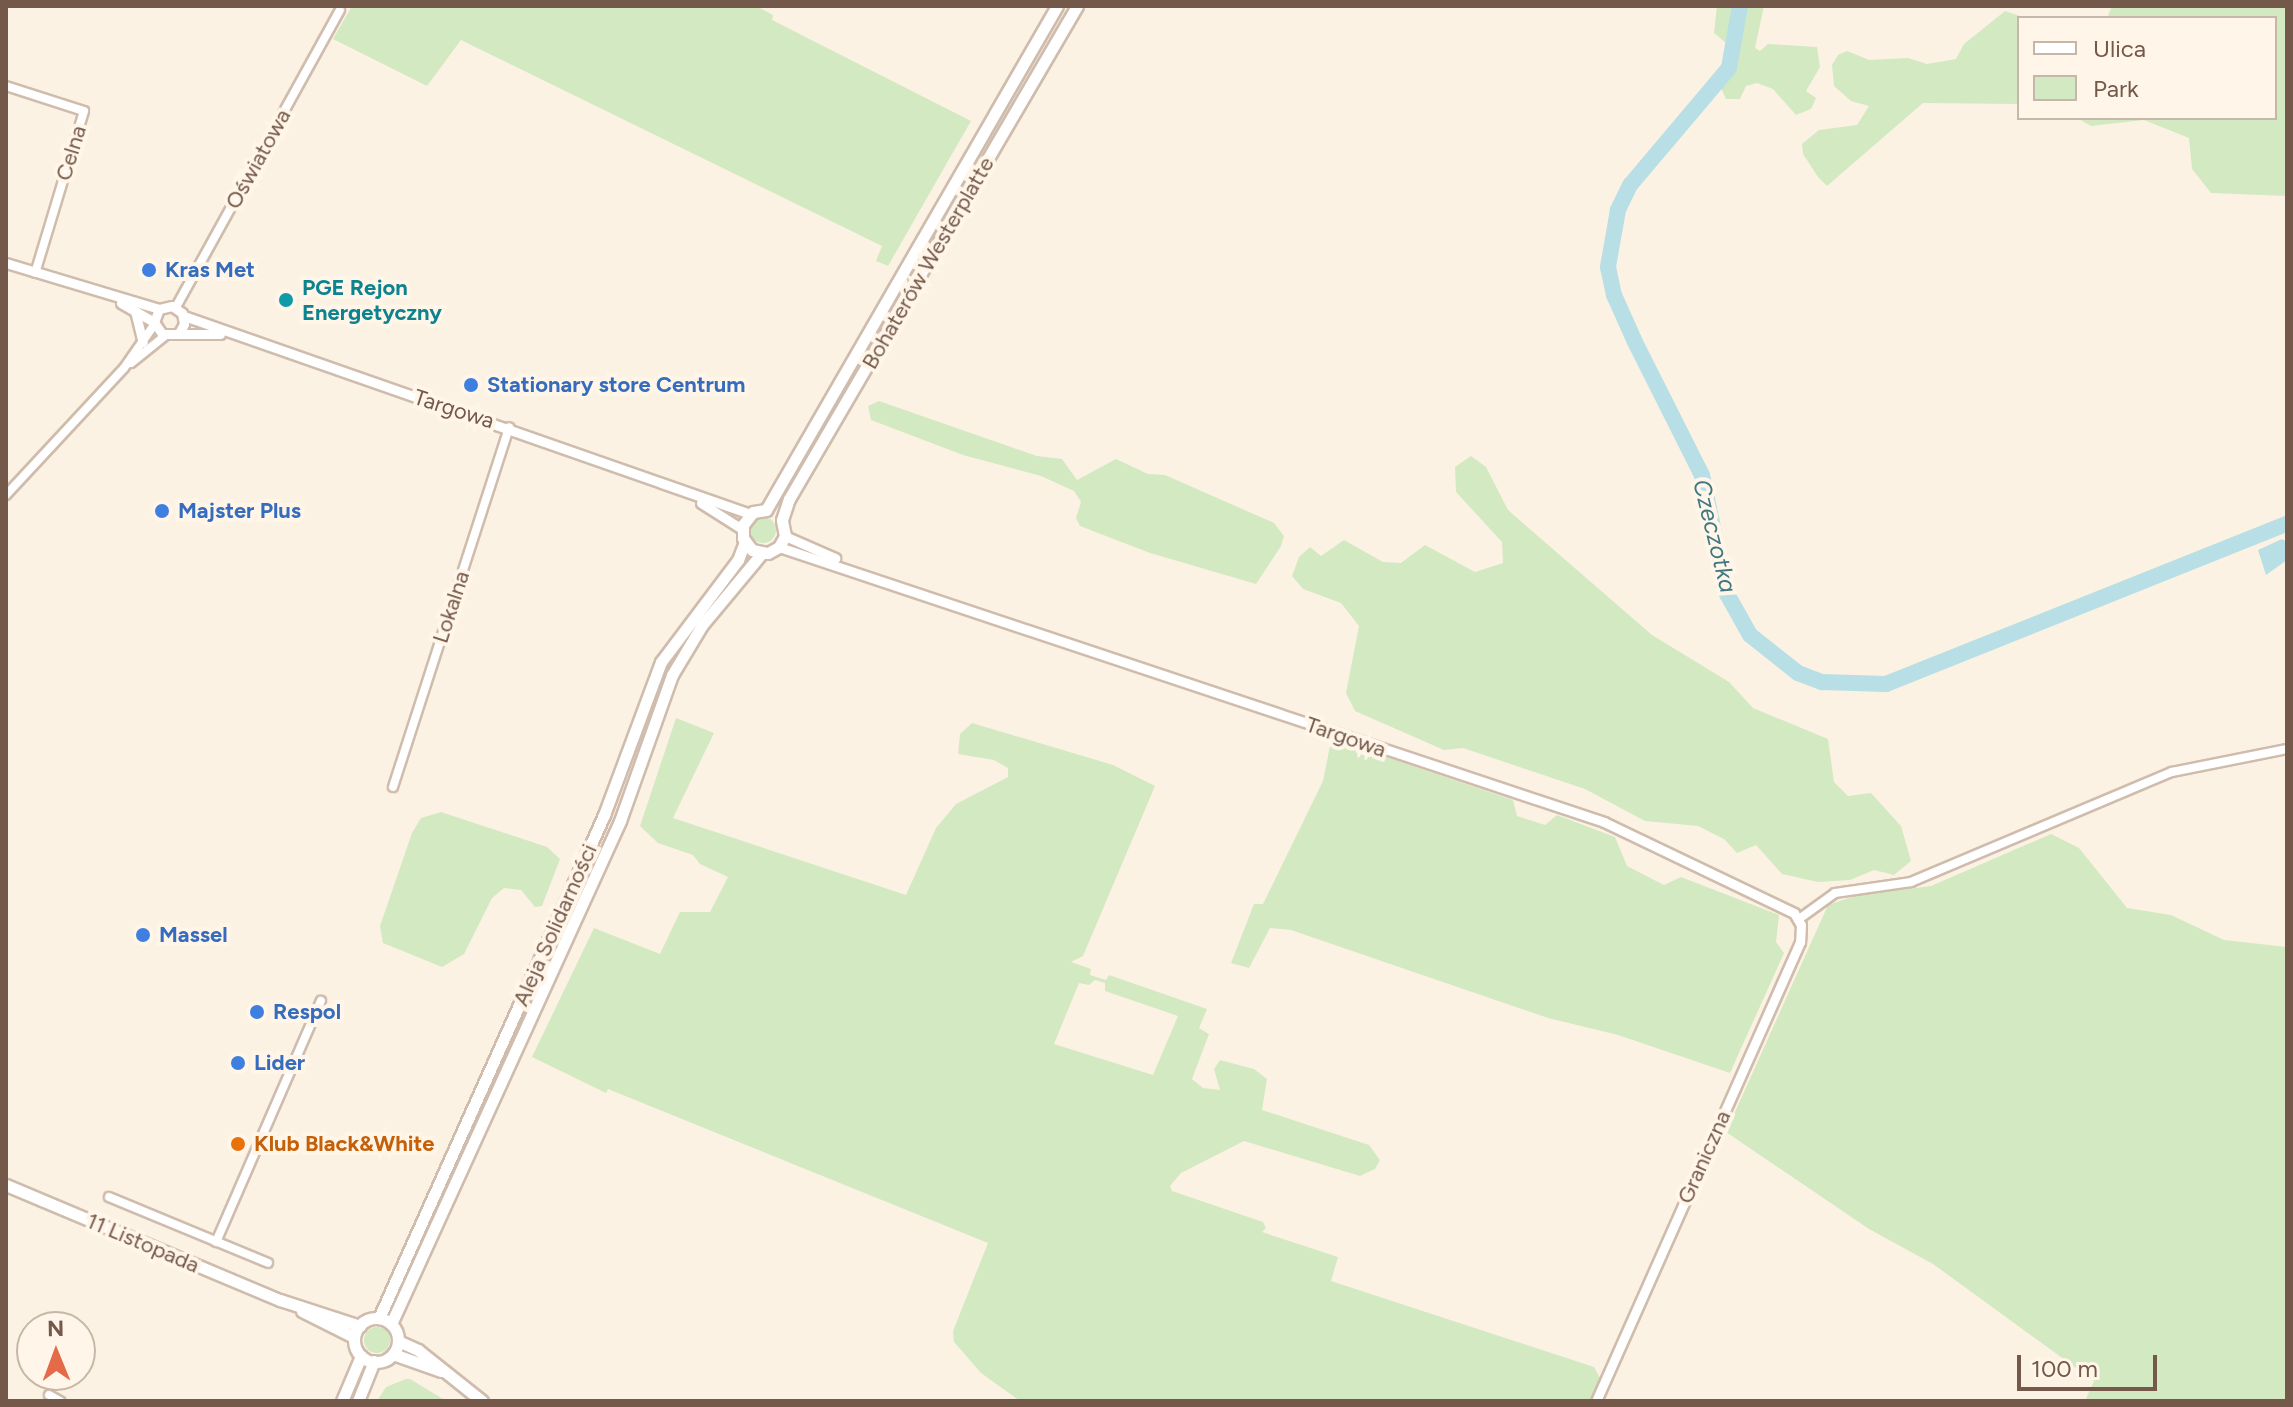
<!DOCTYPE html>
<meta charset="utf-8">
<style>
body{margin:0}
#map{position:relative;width:2293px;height:1407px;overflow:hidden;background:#fcf2e3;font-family:Figtree,sans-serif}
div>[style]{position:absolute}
.green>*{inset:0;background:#d3e9c2}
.round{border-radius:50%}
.water>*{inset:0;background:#b8dfe5}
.river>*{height:16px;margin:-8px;padding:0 8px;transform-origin:8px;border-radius:8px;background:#b8dfe5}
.roads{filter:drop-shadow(2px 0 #cfbcad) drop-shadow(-2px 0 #cfbcad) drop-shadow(0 2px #cfbcad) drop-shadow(0 -2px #cfbcad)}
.minor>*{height:8px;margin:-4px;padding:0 4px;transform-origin:4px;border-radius:4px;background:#fff}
.tertiary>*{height:9px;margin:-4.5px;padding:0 4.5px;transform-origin:4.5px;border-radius:4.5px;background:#fff}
.secondary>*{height:11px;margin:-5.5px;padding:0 5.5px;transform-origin:5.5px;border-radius:5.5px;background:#fff}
.secondary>.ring{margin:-5.5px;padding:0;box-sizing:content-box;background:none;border:11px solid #fff;border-radius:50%}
.dots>*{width:22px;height:22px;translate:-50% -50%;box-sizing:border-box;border:4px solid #fff6e9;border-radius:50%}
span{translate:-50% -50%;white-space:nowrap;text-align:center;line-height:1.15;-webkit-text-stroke:8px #fff6e9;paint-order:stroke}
.street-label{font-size:22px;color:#74584a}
.shop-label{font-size:22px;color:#366cbe;font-weight:700}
.left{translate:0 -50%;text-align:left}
.culture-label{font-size:22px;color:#0d838f;font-weight:700}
.food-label{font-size:22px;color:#c56008;font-weight:700}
.water-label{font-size:24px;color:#407780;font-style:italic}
.frame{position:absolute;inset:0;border:8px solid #74584a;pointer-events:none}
.legend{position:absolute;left:2017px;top:16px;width:260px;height:104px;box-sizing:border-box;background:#fff6e9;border:2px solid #c7b7a9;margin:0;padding:10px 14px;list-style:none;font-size:24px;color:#74584a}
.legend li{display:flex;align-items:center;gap:16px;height:40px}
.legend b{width:40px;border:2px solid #c7b7a9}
.north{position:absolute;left:16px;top:1311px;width:80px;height:80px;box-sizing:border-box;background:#fff6e9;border:2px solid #c7b7a9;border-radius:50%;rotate:359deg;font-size:22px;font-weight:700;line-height:32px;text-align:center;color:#74584a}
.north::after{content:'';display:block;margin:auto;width:28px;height:36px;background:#e56a4a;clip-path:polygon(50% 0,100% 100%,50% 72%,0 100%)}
.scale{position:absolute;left:2017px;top:1355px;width:140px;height:36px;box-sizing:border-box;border:4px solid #74584a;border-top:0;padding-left:10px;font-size:24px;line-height:28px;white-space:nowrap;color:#74584a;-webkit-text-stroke:6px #fff6e9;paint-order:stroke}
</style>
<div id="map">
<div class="green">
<i style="clip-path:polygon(352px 6px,756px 6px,773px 15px,772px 20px,971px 121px,888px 266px,876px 261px,882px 246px,461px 40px,427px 86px,333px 39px)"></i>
<i style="clip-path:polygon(1717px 6px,1764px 6px,1755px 48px,1760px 51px,1768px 44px,1817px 47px,1820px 67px,1806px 91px,1816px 98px,1811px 109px,1796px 115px,1773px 89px,1757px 83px,1746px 86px,1740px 99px,1726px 99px,1720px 86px,1730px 79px,1738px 53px,1714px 33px)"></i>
<i style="clip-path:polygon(2112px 6px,2287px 6px,2287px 196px,2211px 193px,2192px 169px,2189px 138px,2144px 120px,2091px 126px,2077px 118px,2275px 118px,2275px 18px,2107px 18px)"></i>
<i style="clip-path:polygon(2005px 11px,2026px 18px,2019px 18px,2019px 104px,1923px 103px,1827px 186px,1818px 177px,1803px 154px,1802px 144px,1819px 130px,1857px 125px,1869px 106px,1851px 101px,1834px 86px,1832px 65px,1838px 55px,1847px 51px,1869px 60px,1908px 58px,1927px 64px,1956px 59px,1964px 44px)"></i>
<i style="clip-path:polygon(879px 401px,1037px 456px,1062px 459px,1077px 480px,1116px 459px,1148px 474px,1165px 475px,1274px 523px,1284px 536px,1281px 546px,1256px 584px,1150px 553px,1080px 526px,1076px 518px,1081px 502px,1074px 491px,1041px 476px,963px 455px,871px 420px,868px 406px)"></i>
<i style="clip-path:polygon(1471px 456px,1486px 467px,1508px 510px,1652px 635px,1729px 682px,1753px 708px,1828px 739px,1834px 782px,1848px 796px,1871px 793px,1901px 826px,1911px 861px,1894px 875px,1874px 870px,1850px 880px,1818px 882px,1782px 874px,1756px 845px,1737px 853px,1724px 839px,1698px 826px,1645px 821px,1585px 789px,1463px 748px,1444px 750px,1355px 711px,1346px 693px,1359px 626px,1341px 603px,1303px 589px,1292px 576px,1299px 557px,1310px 547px,1321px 556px,1344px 540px,1383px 562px,1401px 563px,1425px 545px,1475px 572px,1503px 563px,1502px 542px,1456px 492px,1455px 467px)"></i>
<i class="round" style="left:750px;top:517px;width:26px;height:26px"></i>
<i style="clip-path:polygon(evenodd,676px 718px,714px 733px,673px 818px,906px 895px,936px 828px,956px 804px,1008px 777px,1008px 768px,994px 760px,958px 754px,960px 734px,972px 723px,1113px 765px,1155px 786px,1083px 956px,1071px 962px,1091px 969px,1090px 975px,1106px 980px,1109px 975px,1207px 1009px,1199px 1028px,1209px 1034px,1192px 1079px,1203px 1088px,1220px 1090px,1214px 1069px,1220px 1060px,1254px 1069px,1267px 1079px,1262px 1110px,1369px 1145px,1380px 1160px,1375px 1169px,1360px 1176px,1244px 1141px,1181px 1173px,1170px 1186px,1172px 1191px,1263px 1222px,1266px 1228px,1262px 1232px,1338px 1257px,1331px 1281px,1594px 1367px,1600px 1378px,1590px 1401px,1020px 1401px,981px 1373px,954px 1342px,953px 1331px,988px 1243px,608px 1089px,606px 1093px,532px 1057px,594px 928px,660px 954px,680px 912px,710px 912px,728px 877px,700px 864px,693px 855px,658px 843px,640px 826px,676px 718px,1095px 980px,1105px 983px,1105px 991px,1178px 1016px,1153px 1075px,1054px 1044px,1079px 983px,1089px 985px,1095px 980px)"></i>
<i style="clip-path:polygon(1345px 743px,1513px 800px,1517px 816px,1545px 825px,1557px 815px,1615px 837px,1627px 866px,1664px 885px,1681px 877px,1779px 915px,1776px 942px,1784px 953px,1730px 1073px,1618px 1035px,1548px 1018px,1291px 930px,1270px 928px,1249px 968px,1231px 963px,1254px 904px,1263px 904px,1323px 781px,1330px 746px)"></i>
<i style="clip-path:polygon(441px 812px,547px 847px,560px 859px,542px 906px,535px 907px,521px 890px,504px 888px,492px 898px,464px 954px,442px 967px,383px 943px,380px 926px,412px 833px,421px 818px)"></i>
<i style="clip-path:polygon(2051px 834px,2079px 848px,2127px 908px,2171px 915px,2224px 940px,2287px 947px,2287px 1401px,2085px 1401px,2094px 1381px,1933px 1264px,1869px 1229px,1726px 1132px,1828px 905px,1858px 895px,1931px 886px)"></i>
<i class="round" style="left:364px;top:1327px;width:26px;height:26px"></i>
<i style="clip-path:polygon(406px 1379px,410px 1379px,443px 1399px,377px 1401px,386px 1387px)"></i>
</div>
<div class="water">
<i style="clip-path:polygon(2282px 539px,2287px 542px,2287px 560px,2266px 575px,2258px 550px)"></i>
</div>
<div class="river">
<i style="left:1740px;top:6px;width:63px;rotate:100.1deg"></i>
<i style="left:1729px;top:68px;width:153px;rotate:130.2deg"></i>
<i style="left:1630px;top:185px;width:28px;rotate:116deg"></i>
<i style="left:1618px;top:210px;width:58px;rotate:100deg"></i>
<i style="left:1608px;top:267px;width:29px;rotate:78deg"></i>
<i style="left:1614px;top:295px;width:51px;rotate:65.9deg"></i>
<i style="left:1635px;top:342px;width:149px;rotate:63.3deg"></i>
<i style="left:1702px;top:475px;width:122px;rotate:78.1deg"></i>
<i style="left:1727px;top:594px;width:47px;rotate:60.7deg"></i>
<i style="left:1750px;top:635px;width:61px;rotate:38.4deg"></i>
<i style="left:1798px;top:673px;width:26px;rotate:21deg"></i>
<i style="left:1822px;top:682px;width:64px;rotate:1.8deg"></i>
<i style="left:1886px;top:684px;width:432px;rotate:-21.8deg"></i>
</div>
<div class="roads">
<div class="minor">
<i style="left:6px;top:86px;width:82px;rotate:17.8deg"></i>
<i style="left:84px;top:111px;width:169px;rotate:106.8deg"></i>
<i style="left:176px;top:307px;width:339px;rotate:-61.1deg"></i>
<i style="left:131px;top:363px;width:43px;rotate:-38.5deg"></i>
<i style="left:6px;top:495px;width:173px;rotate:-47.1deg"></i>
<i style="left:124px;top:368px;width:52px;rotate:-55.1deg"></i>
<i style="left:393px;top:787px;width:378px;rotate:-72.1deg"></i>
<i style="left:1799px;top:919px;width:44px;rotate:-35.8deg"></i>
<i style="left:1835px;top:893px;width:77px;rotate:-8.2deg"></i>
<i style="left:1911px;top:882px;width:283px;rotate:-22.9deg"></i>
<i style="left:2172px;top:772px;width:117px;rotate:-11.3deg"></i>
<i style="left:109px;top:1197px;width:172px;rotate:22.5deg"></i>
<i style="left:216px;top:1242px;width:263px;rotate:-66.5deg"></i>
<i style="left:49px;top:1395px;width:13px;rotate:29deg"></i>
</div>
<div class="tertiary">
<i style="left:6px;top:263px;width:160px;rotate:16.7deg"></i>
<i style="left:121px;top:303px;width:38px;rotate:30deg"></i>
<i style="left:135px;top:311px;width:32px;rotate:76deg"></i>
<i style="left:184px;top:316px;width:600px;rotate:19.28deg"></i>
<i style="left:179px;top:333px;width:10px;rotate:-61deg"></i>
<i style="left:184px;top:324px;width:11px;rotate:-100deg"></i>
<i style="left:182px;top:313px;width:12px;rotate:-145deg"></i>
<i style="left:172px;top:306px;width:13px;rotate:167deg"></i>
<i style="left:159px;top:309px;width:14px;rotate:111deg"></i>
<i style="left:154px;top:322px;width:14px;rotate:56deg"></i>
<i style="left:162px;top:334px;width:58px"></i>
<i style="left:701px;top:503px;width:49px;rotate:32.4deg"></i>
<i style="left:785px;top:536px;width:55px;rotate:23.7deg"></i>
<i style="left:779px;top:547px;width:870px;rotate:18.43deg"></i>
<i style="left:1604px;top:822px;width:211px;rotate:25.6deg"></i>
<i style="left:1794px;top:913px;width:14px;rotate:60deg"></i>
<i style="left:1801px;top:925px;width:17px;rotate:93deg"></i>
<i style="left:1800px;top:942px;width:502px;rotate:113.96deg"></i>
</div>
<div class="secondary">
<i style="left:766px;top:510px;width:582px;rotate:-60deg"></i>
<i style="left:766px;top:510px;width:13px;rotate:171deg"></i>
<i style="left:753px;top:512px;width:16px;rotate:128deg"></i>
<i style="left:743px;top:525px;width:13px;rotate:90deg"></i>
<i style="left:743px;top:538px;width:15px;rotate:53deg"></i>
<i style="left:752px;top:550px;width:16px;rotate:11deg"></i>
<i style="left:768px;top:553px;width:13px;rotate:-29deg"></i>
<i style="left:779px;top:547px;width:13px;rotate:-61deg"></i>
<i style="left:785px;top:536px;width:16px;rotate:-101deg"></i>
<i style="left:782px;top:520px;width:22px;rotate:-72deg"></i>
<i style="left:789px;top:499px;width:571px;rotate:-59.71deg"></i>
<i style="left:6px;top:1185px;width:297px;rotate:22.8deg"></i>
<i style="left:280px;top:1300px;width:84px;rotate:18deg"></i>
<i style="left:302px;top:1311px;width:58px;rotate:26.6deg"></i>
<i style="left:379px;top:1318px;width:551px;rotate:-65.9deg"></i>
<i style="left:604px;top:815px;width:163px;rotate:-69.6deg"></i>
<i style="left:661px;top:662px;width:128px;rotate:-53deg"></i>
<i style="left:738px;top:560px;width:19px;rotate:-69deg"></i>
<i class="ring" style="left:354px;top:1318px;width:33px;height:33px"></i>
<i style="left:391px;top:1324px;width:553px;rotate:-65.52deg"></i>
<i style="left:620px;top:821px;width:155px;rotate:-70.4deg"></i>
<i style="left:672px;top:675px;width:58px;rotate:-59deg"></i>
<i style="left:702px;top:625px;width:94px;rotate:-50.2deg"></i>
<i style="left:398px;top:1341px;width:22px;rotate:24deg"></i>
<i style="left:418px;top:1350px;width:82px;rotate:38.6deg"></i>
<i style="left:393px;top:1354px;width:51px;rotate:19.5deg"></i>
<i style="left:342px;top:1401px;width:49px;rotate:-67.1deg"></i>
<i style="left:358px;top:1401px;width:43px;rotate:-68.2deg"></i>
</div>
</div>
<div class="dots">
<i style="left:149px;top:270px;background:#3f7fe0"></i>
<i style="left:286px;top:300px;background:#0f9aa8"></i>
<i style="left:471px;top:385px;background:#3f7fe0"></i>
<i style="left:162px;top:511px;background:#3f7fe0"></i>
<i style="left:143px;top:935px;background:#3f7fe0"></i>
<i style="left:257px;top:1012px;background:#3f7fe0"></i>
<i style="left:238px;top:1063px;background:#3f7fe0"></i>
<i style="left:238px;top:1144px;background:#e8710a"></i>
</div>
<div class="street-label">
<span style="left:71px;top:153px;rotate:-73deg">Celna</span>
<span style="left:258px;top:159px;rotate:-61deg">Oświatowa</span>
<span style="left:928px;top:263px;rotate:-60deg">Bohaterów Westerplatte</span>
<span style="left:454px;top:409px;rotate:18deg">Targowa</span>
<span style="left:451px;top:607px;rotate:-72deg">Lokalna</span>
<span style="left:1346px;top:737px;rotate:19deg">Targowa</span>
<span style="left:555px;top:925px;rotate:-66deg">Aleja Solidarności</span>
<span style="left:1704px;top:1157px;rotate:-66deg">Graniczna</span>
<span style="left:143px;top:1243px;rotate:23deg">11 Listopada</span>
</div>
<div class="shop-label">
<span class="left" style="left:165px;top:270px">Kras Met</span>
<span class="left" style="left:487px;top:385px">Stationary store Centrum</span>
<span class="left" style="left:178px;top:511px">Majster Plus</span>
<span class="left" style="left:159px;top:935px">Massel</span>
<span class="left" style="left:273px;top:1012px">Respol</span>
<span class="left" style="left:254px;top:1063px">Lider</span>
</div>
<div class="culture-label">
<span class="left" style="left:302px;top:300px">PGE Rejon<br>Energetyczny</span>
</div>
<div class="food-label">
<span class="left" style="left:254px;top:1144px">Klub Black&amp;White</span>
</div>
<div class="water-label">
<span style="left:1715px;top:536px;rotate:76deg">Czeczotka</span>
</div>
<div class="frame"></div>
<ul class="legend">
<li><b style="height:10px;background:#fff"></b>Ulica</li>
<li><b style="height:22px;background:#d3e9c2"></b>Park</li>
</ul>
<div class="north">N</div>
<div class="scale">100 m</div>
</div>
